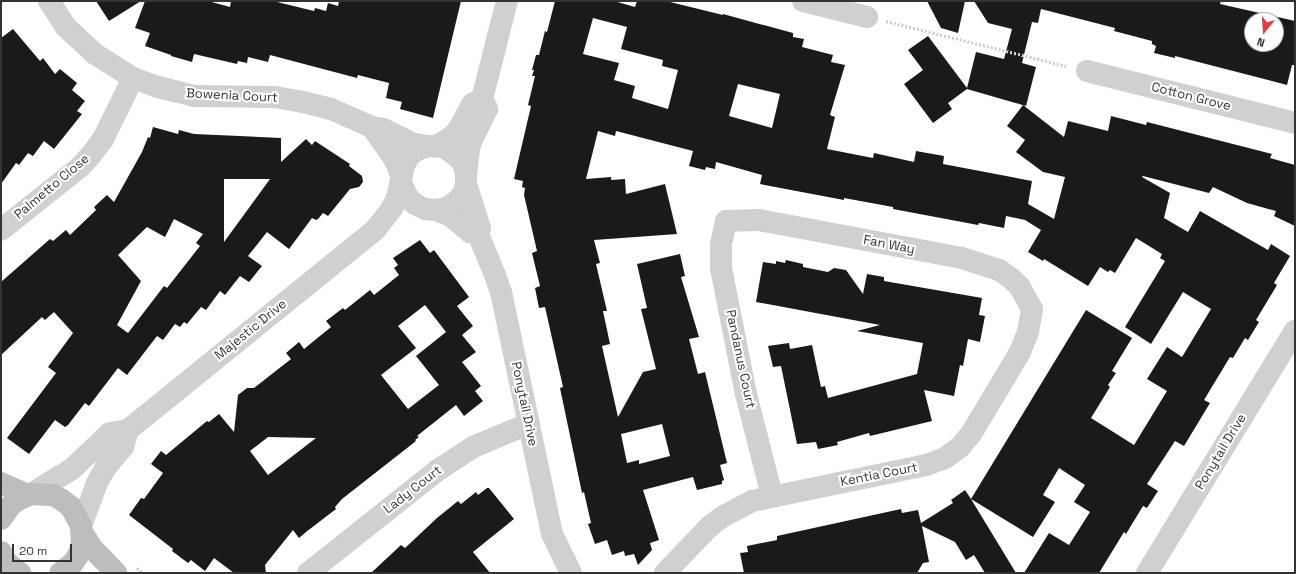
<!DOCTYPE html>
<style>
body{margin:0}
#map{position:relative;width:1296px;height:574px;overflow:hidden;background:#fff;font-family:"Space Grotesk",sans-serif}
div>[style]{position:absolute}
.building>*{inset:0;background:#1a1a1a}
.path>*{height:2.5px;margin-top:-1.25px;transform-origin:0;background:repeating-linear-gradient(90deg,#cdcdcd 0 2px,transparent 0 4px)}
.minor>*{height:22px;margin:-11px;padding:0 11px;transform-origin:11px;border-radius:11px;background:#d0d0d0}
.secondary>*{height:22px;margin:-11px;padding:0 11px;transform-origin:11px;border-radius:11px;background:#bdbdbd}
span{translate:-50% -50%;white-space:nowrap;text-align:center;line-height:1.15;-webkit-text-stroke:4px #fff;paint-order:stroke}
.street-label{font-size:13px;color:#333}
.frame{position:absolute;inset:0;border:2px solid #333;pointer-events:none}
.north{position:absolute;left:1244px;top:12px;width:40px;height:40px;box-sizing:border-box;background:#fff;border:1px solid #adadad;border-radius:50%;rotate:197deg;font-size:11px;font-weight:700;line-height:16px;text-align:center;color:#333}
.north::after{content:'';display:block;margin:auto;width:14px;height:18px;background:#e63946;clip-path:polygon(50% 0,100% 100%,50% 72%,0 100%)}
.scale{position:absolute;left:12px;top:544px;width:60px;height:18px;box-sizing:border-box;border:2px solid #333;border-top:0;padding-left:5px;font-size:12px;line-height:14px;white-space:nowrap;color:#333;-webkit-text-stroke:3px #fff;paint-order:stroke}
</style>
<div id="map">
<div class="building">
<i style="clip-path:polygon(96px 1px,141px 1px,109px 21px)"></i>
<i style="clip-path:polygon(145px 1px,208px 1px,230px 7px,231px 1px,273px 1px,314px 11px,315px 8px,326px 11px,328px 3px,338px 6px,339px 1px,461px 1px,433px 118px,400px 109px,402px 102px,386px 98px,389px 83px,358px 75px,357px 78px,270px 55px,268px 62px,248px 57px,247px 63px,238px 61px,237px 64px,194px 54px,192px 62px,171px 56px,171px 55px,145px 46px,150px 33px,135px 28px)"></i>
<i style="clip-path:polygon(evenodd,555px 1px,614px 1px,635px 7px,637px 1px,666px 1px,723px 15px,723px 14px,793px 33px,793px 37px,804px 39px,802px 47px,833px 55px,831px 62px,845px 65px,830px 115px,835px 117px,827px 149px,873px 158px,874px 153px,914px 162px,916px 151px,944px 156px,943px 164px,1032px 181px,1028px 204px,1054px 219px,1065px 177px,1043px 172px,1016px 152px,1025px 140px,1007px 126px,1023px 105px,1064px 137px,1068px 121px,1108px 131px,1111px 116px,1146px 125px,1147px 122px,1272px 154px,1270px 158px,1295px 165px,1295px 226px,1274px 216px,1276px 211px,1247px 203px,1213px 187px,1209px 193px,1143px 176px,1142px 177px,1170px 193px,1164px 218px,1188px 232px,1200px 211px,1268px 250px,1271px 244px,1290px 256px,1274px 283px,1277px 285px,1256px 320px,1259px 322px,1248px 340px,1245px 338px,1233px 358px,1230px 357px,1204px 400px,1210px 403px,1184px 446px,1175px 441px,1147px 484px,1158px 491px,1147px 508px,1143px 506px,1126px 534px,1124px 532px,1099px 573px,1024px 573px,1049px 533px,1069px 545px,1090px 512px,1074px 502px,1085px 485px,1059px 468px,1043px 495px,1055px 502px,1033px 537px,971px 499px,1016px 573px,985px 573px,974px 555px,966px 560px,955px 542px,922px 526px,929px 562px,923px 563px,917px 573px,744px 573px,740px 553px,748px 552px,747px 546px,777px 540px,777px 536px,901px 509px,902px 513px,918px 510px,921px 523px,953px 503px,951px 500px,965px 490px,971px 499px,1086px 310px,1132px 338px,1112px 371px,1116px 373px,1108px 385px,1110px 387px,1091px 418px,1134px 445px,1167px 391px,1147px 379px,1167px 347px,1182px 357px,1211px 309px,1183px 292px,1151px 344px,1125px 327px,1165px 261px,1160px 258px,1162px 254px,1136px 238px,1115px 273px,1110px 270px,1108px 272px,1100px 267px,1088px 286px,1044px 259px,1043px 261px,1028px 252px,1041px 230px,1025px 220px,1006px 216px,1004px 228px,979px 223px,978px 225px,893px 209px,893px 207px,844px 198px,844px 200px,760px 184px,762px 175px,716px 162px,715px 169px,706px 167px,705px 170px,689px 166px,693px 151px,616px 131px,615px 136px,598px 131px,586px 179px,611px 177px,611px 180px,625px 179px,626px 194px,665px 184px,677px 234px,594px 240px,600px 263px,596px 264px,607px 311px,603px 311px,610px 344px,602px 346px,618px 417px,643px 372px,656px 369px,641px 309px,647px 308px,637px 264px,680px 254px,685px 276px,681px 277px,699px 337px,689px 339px,698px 374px,705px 372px,727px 463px,720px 465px,724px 480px,722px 481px,722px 484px,697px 490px,693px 477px,643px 490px,659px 540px,650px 543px,652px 550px,638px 565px,634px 554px,625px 556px,624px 551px,612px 555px,607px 540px,595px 544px,588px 524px,591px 523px,584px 492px,582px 493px,560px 388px,563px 387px,545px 307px,539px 308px,535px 288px,540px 286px,532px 253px,537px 251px,524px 195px,525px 188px,522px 187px,523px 181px,514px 179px,531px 106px,528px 105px,535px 76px,532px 76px,534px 70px,532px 70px,536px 55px,539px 55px,545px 31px,547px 32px,555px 1px,593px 18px,627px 27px,621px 49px,663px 60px,662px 66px,678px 70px,668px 109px,632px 98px,635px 86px,614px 80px,619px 63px,583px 54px,593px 18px,555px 1px,738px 84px,780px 94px,772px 128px,729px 116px,738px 84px,555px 1px,662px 424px,670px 456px,639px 464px,639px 460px,627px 463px,621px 434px,662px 424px)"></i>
<i style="clip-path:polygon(927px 1px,965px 1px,958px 33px,941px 28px)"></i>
<i style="clip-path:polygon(evenodd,974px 1px,1221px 1px,1220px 4px,1295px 21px,1295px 65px,1292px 65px,1287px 85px,1175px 56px,1175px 58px,1154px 53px,1156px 46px,1152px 44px,1152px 41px,1114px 31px,1115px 28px,1041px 9px,1038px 23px,1032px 22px,1022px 63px,1036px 67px,1026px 106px,967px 89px,948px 103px,952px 109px,933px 123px,904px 84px,923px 70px,908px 50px,928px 36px,967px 88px,976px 52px,1004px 59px,1012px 29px,988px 23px,974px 1px,1252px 20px,1276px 20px,1276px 44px,1252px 44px,1252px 20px)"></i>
<i style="clip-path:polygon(13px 29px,40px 61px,43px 58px,55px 74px,60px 69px,77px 83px,72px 90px,85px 101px,77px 111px,82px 114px,54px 149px,44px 141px,33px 156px,28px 153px,19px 165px,16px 163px,1px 184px,1px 38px)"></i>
<i style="clip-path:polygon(evenodd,153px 127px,178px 134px,179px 130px,194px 134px,281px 138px,281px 162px,306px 139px,312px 145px,315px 141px,350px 164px,349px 166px,362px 176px,363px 182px,359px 187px,350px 189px,328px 216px,323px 213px,318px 219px,316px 220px,312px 218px,289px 249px,267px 232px,248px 256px,262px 266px,249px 282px,240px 276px,225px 295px,220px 291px,206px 310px,201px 307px,187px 324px,184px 322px,180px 327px,175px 324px,163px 340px,157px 336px,127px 375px,118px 368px,89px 406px,85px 403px,68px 425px,65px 427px,55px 420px,29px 454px,7px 438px,56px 373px,48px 367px,73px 333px,54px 312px,45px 320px,42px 317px,1px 355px,1px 282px,50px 239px,53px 241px,66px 230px,70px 235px,96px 210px,94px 207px,107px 195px,114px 202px,142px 152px,148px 137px,150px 138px,153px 127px,224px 179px,270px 179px,224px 242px,224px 179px,153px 127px,174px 219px,203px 234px,196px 243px,200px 246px,167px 288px,164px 286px,128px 333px,117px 325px,141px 281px,118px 255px,147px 227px,165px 237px,174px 219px)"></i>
<i style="clip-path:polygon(evenodd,420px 240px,430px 253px,434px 250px,469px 297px,457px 306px,473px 326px,462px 335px,476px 352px,462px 362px,481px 386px,475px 391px,483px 401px,464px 416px,456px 405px,417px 436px,419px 437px,415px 440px,416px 441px,342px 499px,335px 507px,336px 509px,306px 532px,299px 538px,293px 530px,265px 565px,266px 573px,234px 573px,214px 558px,205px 571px,191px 560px,188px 563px,172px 551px,173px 549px,129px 515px,141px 498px,144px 499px,163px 473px,151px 464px,161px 451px,166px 455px,207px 421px,209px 422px,219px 414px,234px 432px,238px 395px,247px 388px,254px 388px,291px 359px,286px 353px,299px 342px,304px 349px,331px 327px,326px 321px,343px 308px,345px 310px,370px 290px,374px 295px,399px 275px,394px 268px,398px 265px,393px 258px,420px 240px,425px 305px,446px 332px,416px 356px,439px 385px,408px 409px,381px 375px,416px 348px,398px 326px,425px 305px,420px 240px,268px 437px,316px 438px,268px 475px,250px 451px,268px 437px)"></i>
<i style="clip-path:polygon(786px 260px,803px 264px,803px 267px,828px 272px,834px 268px,846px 270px,863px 294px,867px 274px,884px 277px,884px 281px,982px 298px,979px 315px,985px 316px,980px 342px,968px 339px,963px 366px,960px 365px,954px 396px,924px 390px,932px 421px,870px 436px,869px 433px,837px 442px,838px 445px,818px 449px,816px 442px,797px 444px,781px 366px,773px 367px,768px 346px,789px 343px,790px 349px,812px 345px,821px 387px,825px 386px,828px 398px,917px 374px,923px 343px,857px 331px,880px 325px,756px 302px,763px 262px,776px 264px,776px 261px,785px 263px)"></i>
<i style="clip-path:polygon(487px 488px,489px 488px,514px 519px,473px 552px,490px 573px,371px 573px,401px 545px,405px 548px,437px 518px,458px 501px,461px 504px,476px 492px,478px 495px)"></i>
</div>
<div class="path">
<i style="left:886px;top:21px;width:187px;rotate:14deg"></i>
<i style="left:137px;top:568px;width:8px;rotate:40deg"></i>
</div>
<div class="minor">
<i style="left:49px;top:1px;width:31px;rotate:57deg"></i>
<i style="left:66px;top:27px;width:40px;rotate:43deg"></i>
<i style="left:95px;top:54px;width:45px;rotate:32.3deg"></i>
<i style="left:133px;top:78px;width:27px;rotate:20deg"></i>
<i style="left:158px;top:87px;width:37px;rotate:14deg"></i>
<i style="left:194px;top:96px;width:81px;rotate:0.7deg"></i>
<i style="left:275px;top:97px;width:28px;rotate:10deg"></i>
<i style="left:303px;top:102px;width:29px;rotate:14deg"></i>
<i style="left:331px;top:109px;width:45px;rotate:23.7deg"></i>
<i style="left:372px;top:127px;width:11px;rotate:10deg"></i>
<i style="left:383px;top:129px;width:34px;rotate:26deg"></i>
<i style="left:414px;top:144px;width:15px;rotate:8deg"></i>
<i style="left:803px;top:1px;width:66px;rotate:14deg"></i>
<i style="left:1087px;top:71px;width:214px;rotate:14deg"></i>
<i style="left:372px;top:127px;width:38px;rotate:55deg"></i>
<i style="left:394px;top:158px;width:18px;rotate:68deg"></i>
<i style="left:437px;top:146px;width:19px;rotate:-32deg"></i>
<i style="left:453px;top:136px;width:11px;rotate:-52deg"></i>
<i style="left:460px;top:127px;width:26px;rotate:-62deg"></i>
<i style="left:472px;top:104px;width:11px;rotate:-27deg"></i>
<i style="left:466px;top:175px;width:31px;rotate:-83deg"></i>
<i style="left:470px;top:144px;width:39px;rotate:-64deg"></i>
<i style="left:487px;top:109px;width:11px;rotate:-117deg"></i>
<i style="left:482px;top:99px;width:101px;rotate:-75.7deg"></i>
<i style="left:466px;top:184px;width:46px;rotate:72.3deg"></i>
<i style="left:480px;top:228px;width:6px;rotate:108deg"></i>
<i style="left:478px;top:234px;width:44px;rotate:67.5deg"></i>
<i style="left:495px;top:275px;width:18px;rotate:71deg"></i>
<i style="left:501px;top:292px;width:247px;rotate:78.1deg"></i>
<i style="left:552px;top:534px;width:43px;rotate:64deg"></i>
<i style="left:436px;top:210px;width:16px;rotate:22deg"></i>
<i style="left:451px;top:216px;width:25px;rotate:40deg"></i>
<i style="left:470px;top:232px;width:8px;rotate:14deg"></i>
<i style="left:1px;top:230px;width:101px;rotate:-38.6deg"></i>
<i style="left:80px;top:167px;width:16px;rotate:-47deg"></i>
<i style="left:91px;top:155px;width:20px;rotate:-53deg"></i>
<i style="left:103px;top:139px;width:68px;rotate:-63.8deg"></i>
<i style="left:31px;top:494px;width:48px;rotate:-31.4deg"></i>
<i style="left:72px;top:469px;width:52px;rotate:-43.5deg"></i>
<i style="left:110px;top:433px;width:18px;rotate:-9deg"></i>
<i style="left:128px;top:430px;width:318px;rotate:-39deg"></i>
<i style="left:375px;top:230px;width:28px;rotate:-52deg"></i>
<i style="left:392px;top:208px;width:11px;rotate:-63deg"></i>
<i style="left:397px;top:198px;width:34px;rotate:-78deg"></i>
<i style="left:404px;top:165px;width:12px;rotate:-59deg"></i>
<i style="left:410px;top:155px;width:11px;rotate:-34deg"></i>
<i style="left:419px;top:149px;width:10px;rotate:-17deg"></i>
<i style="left:429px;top:146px;width:15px;rotate:4deg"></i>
<i style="left:444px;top:147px;width:17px;rotate:36deg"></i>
<i style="left:458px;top:157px;width:10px;rotate:53deg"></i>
<i style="left:464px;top:165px;width:10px;rotate:79deg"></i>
<i style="left:466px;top:175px;width:9px;rotate:90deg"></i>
<i style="left:466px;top:184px;width:10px;rotate:107deg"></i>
<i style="left:463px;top:194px;width:9px;rotate:131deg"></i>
<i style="left:457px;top:201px;width:12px;rotate:145deg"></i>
<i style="left:447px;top:208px;width:11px;rotate:170deg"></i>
<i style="left:436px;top:210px;width:11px;rotate:-175deg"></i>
<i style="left:425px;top:209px;width:11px;rotate:-153deg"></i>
<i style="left:415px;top:204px;width:9px;rotate:-139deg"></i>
<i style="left:408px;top:198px;width:17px;rotate:-114deg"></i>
<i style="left:81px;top:526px;width:46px;rotate:-69.6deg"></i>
<i style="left:97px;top:483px;width:18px;rotate:-61deg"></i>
<i style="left:106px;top:467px;width:26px;rotate:-50deg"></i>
<i style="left:123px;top:447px;width:18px;rotate:-74deg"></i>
<i style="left:308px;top:573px;width:166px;rotate:-38.4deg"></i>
<i style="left:438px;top:470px;width:42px;rotate:-33.3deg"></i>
<i style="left:473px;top:447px;width:60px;rotate:-22.7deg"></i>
<i style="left:665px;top:573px;width:64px;rotate:-46.3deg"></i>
<i style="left:709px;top:527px;width:16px;rotate:-38deg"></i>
<i style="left:722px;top:517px;width:34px;rotate:-28deg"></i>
<i style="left:752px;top:501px;width:178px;rotate:-11.7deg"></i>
<i style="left:926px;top:465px;width:20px;rotate:-20deg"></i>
<i style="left:945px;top:458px;width:19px;rotate:-36deg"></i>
<i style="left:960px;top:447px;width:17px;rotate:-50deg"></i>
<i style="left:971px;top:434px;width:96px;rotate:-59.1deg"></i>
<i style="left:1020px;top:352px;width:22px;rotate:-68deg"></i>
<i style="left:1028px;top:332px;width:23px;rotate:-80deg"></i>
<i style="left:1032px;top:309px;width:26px;rotate:-119deg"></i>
<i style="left:1019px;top:286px;width:10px;rotate:-135deg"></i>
<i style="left:1012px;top:279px;width:16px;rotate:-145deg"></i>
<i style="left:999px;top:270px;width:39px;rotate:-162deg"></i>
<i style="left:962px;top:258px;width:208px;rotate:-169.4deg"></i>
<i style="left:758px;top:220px;width:32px;rotate:178deg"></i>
<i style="left:726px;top:221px;width:25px;rotate:102deg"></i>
<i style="left:721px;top:245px;width:23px;rotate:90deg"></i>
<i style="left:721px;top:268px;width:128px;rotate:78.8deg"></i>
<i style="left:746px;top:394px;width:105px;rotate:75.7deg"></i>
<i style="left:1147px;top:573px;width:284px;rotate:-58.6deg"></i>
</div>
<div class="secondary">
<i style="left:1px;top:483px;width:30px;rotate:24deg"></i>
<i style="left:1px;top:519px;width:19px;rotate:-54deg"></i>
<i style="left:12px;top:504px;width:9px;rotate:-32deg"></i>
<i style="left:20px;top:499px;width:12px;rotate:-24deg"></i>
<i style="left:31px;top:494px;width:22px;rotate:3deg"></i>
<i style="left:53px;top:495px;width:10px;rotate:29deg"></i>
<i style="left:62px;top:500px;width:11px;rotate:38deg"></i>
<i style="left:71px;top:507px;width:21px;rotate:62deg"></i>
<i style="left:81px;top:526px;width:17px;rotate:87deg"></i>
<i style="left:82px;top:543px;width:11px;rotate:105deg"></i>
<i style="left:79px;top:554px;width:11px;rotate:124deg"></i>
<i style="left:73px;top:563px;width:16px;rotate:142deg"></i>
<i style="left:82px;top:532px;width:19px;rotate:58deg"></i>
<i style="left:92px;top:548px;width:35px;rotate:46deg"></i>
<i style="left:1px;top:552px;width:11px;rotate:63deg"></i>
<i style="left:6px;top:562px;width:18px;rotate:38deg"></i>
</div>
<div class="street-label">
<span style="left:232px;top:96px;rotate:3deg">Bowenia Court</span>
<span style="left:1191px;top:97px;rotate:14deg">Cotton Grove</span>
<span style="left:52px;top:187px;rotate:-40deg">Palmetto Close</span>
<span style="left:889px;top:245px;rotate:11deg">Fan Way</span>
<span style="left:251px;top:330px;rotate:-39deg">Majestic Drive</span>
<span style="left:740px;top:359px;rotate:78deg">Pandanus Court</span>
<span style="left:524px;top:404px;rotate:78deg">Ponytail Drive</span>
<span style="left:1221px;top:452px;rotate:-59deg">Ponytail Drive</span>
<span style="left:879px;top:475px;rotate:-11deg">Kentia Court</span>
<span style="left:413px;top:490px;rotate:-38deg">Lady Court</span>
</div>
<div class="frame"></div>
<div class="north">N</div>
<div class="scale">20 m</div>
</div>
